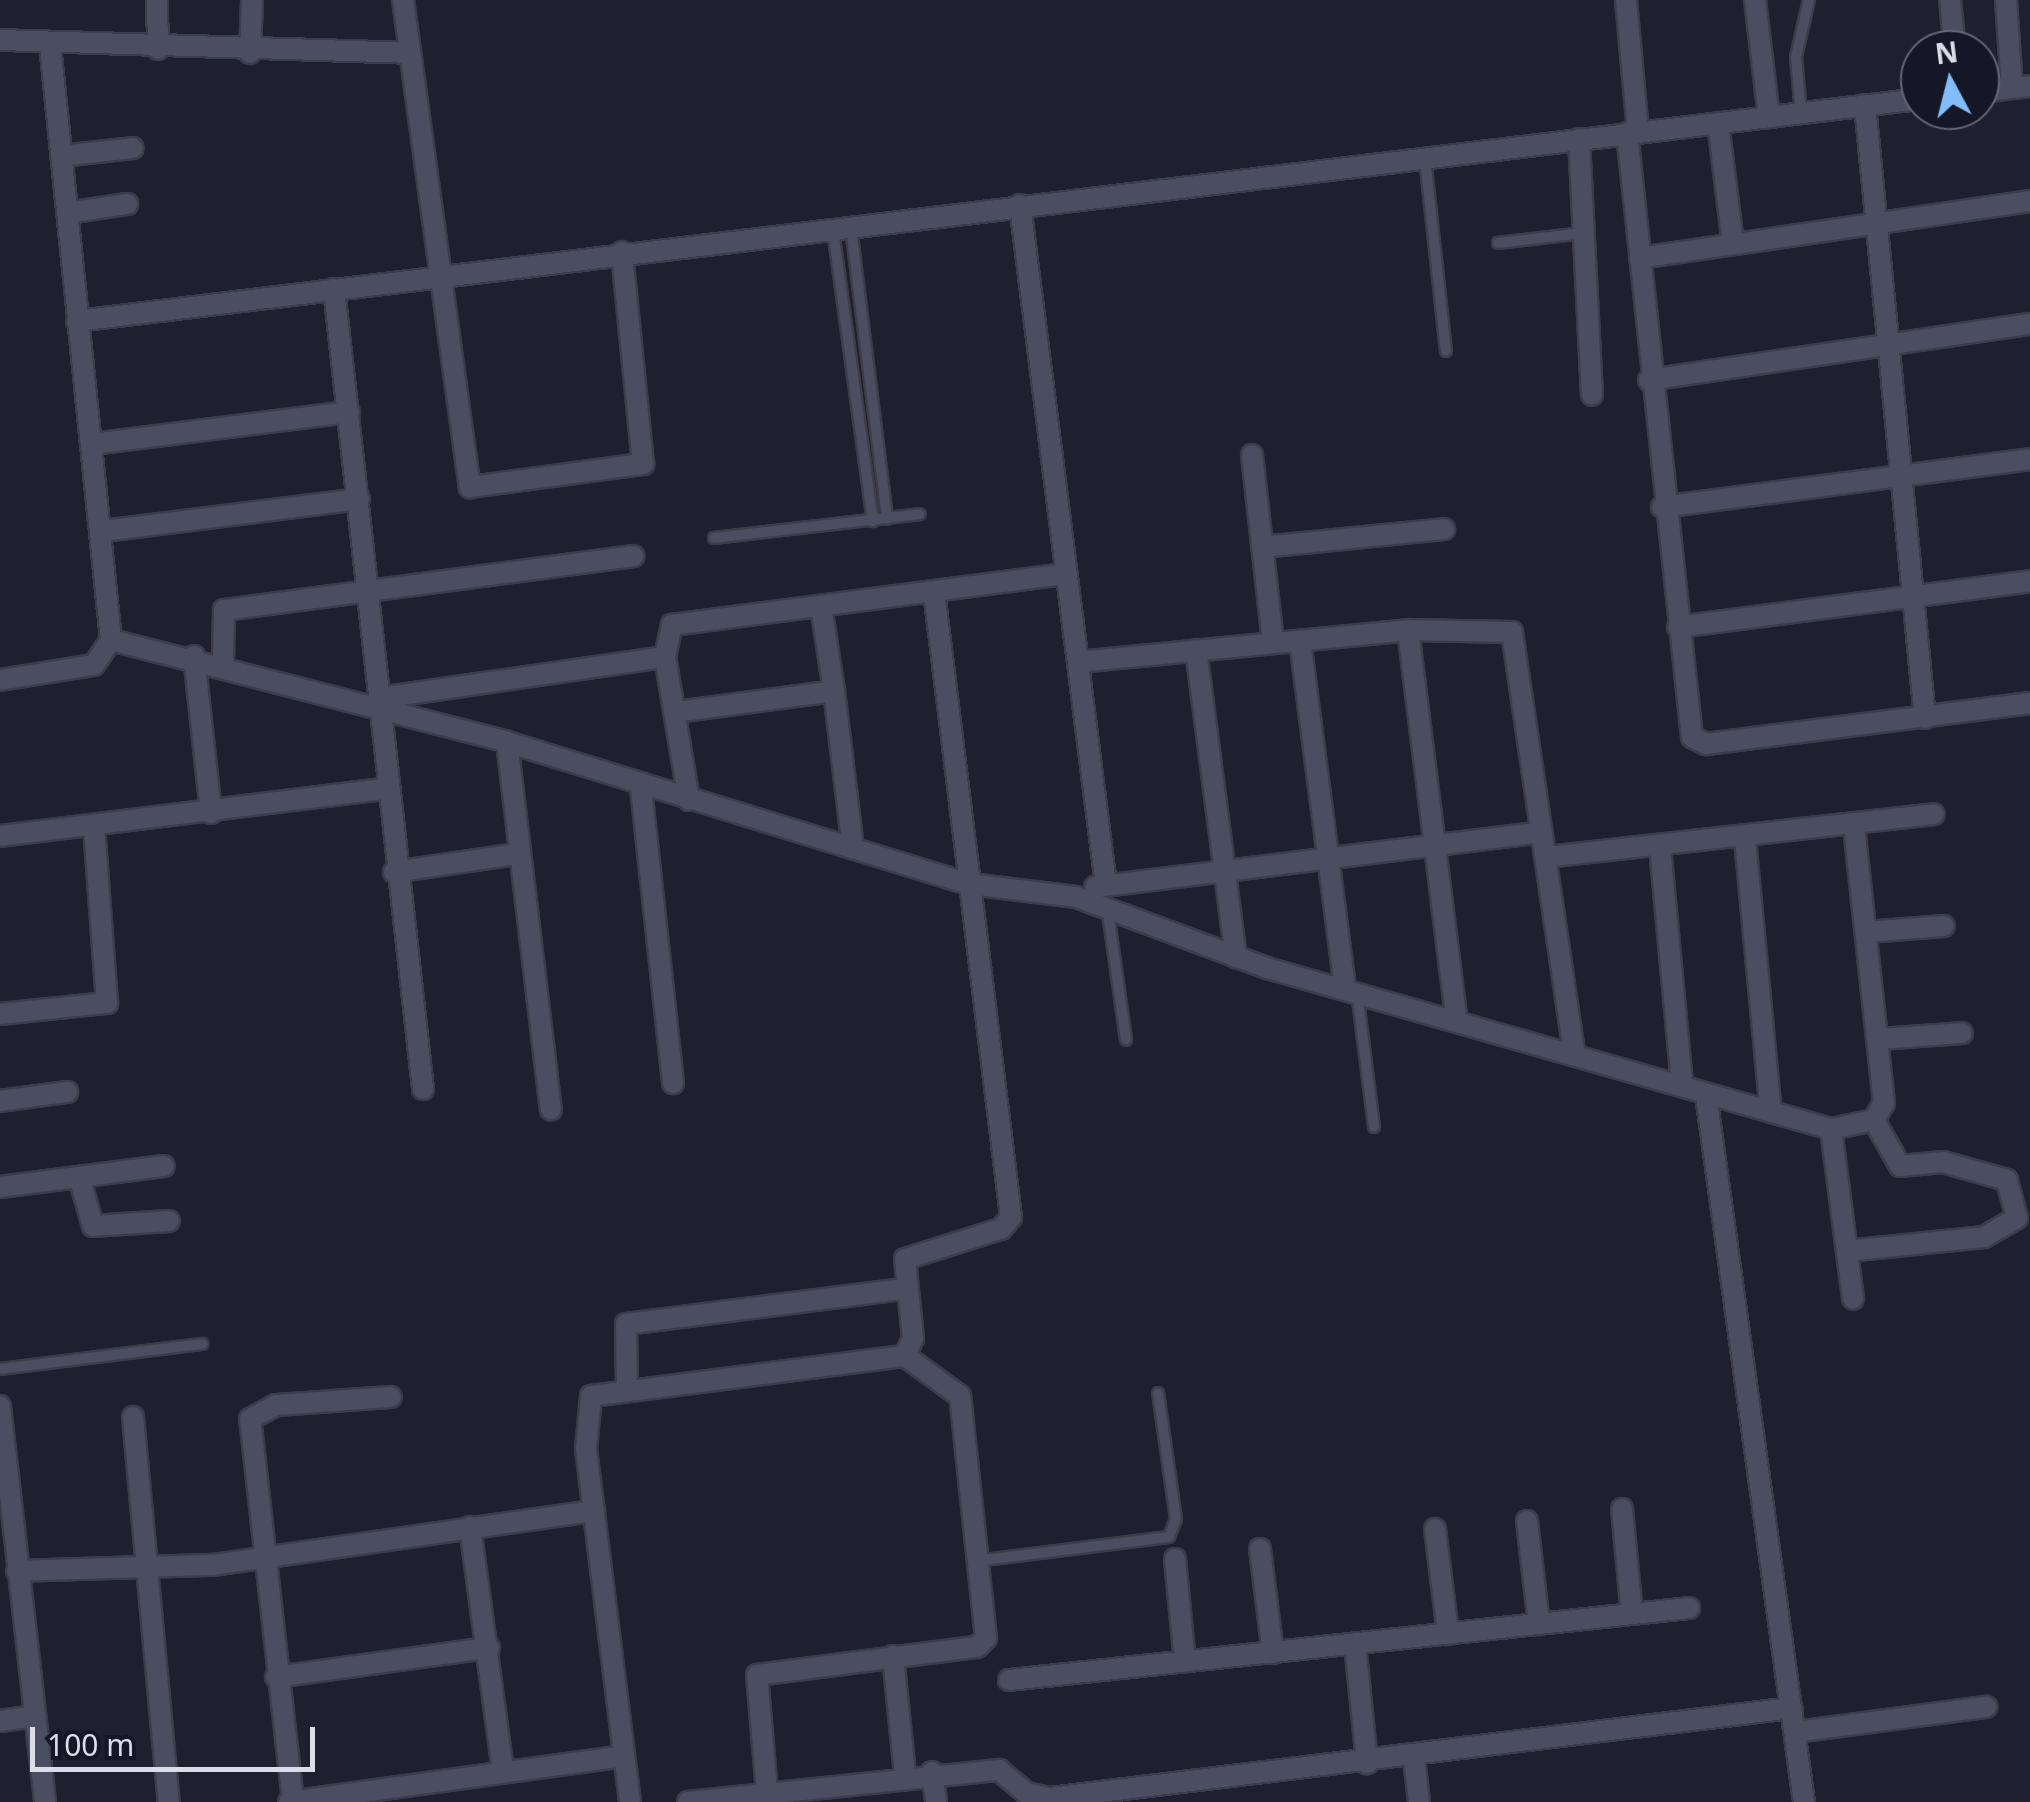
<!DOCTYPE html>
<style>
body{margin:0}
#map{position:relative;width:2030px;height:1802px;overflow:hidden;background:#1e2030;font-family:"Noto Sans",sans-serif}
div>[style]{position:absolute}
.roads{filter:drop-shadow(2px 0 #3c3c4a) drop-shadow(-2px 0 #3c3c4a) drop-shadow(0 2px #3c3c4a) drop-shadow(0 -2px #3c3c4a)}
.service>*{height:10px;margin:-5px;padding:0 5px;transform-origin:5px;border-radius:5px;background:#4b4e60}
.minor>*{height:20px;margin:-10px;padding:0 10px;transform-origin:10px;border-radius:10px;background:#4b4e60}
span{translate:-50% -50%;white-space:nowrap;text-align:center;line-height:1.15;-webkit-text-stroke:10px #151726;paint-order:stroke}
.north{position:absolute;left:1900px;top:30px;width:100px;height:100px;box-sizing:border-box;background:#151726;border:2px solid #656674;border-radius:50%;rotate:353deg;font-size:28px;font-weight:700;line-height:40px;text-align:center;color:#dcdde9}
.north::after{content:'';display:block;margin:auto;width:35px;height:45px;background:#83bcfb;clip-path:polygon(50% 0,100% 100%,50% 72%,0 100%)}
.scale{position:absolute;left:30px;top:1727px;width:285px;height:45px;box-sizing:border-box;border:5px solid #dcdde9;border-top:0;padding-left:12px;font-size:30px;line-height:35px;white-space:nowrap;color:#dcdde9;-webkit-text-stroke:8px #151726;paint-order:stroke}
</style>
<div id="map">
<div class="roads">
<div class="service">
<i style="left:1801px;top:113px;width:56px;rotate:-95.1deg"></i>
<i style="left:1796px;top:57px;width:58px;rotate:-77.2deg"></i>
<i style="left:1425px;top:158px;width:194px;rotate:83.8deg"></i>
<i style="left:851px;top:228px;width:293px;rotate:82.9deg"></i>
<i style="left:833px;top:230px;width:294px;rotate:82.2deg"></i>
<i style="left:1498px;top:243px;width:88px;rotate:-6.6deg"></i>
<i style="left:714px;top:538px;width:207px;rotate:-6.6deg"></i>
<i style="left:1108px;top:913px;width:128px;rotate:81.9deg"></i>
<i style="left:1357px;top:992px;width:136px;rotate:82.8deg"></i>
<i style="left:0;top:1369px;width:204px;rotate:-7.1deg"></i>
<i style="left:984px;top:1560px;width:186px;rotate:-7.1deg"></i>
<i style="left:1169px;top:1537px;width:19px;rotate:-69deg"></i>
<i style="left:1176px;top:1519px;width:127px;rotate:-98.1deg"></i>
</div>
<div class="minor">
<i style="left:157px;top:0;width:49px;rotate:88.8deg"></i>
<i style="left:403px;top:0;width:492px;rotate:82.2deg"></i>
<i style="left:470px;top:487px;width:175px;rotate:-7.6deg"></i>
<i style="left:643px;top:464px;width:213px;rotate:-95.7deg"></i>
<i style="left:1626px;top:0;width:133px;rotate:84.8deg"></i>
<i style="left:1755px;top:0;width:118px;rotate:83.2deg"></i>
<i style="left:1950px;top:0;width:50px;rotate:84.3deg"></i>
<i style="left:2006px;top:0;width:88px;rotate:86.1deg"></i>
<i style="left:0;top:40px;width:406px;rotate:1.8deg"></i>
<i style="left:250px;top:53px;width:53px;rotate:-87.8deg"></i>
<i style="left:1980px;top:92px;width:50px;rotate:-6.8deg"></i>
<i style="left:1865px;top:105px;width:616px;rotate:84.41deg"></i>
<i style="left:1718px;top:123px;width:122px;rotate:82.9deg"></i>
<i style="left:1627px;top:133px;width:607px;rotate:83.86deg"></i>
<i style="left:1692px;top:737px;width:16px;rotate:27deg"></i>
<i style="left:1706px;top:744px;width:327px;rotate:-7.2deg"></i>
<i style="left:1579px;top:139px;width:256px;rotate:87.1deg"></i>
<i style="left:61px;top:156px;width:72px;rotate:-6.3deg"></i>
<i style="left:1020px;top:205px;width:685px;rotate:82.79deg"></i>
<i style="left:67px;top:213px;width:61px;rotate:-8.5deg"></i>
<i style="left:1640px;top:258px;width:394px;rotate:-8.3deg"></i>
<i style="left:334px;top:289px;width:805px;rotate:83.65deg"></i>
<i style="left:77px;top:321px;width:1856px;rotate:-6.87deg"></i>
<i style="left:1649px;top:380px;width:385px;rotate:-8.4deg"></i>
<i style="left:92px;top:444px;width:259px;rotate:-7.1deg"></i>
<i style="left:1252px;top:455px;width:189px;rotate:83.6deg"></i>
<i style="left:1662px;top:507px;width:371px;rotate:-7.4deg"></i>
<i style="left:103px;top:531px;width:258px;rotate:-7.1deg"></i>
<i style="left:1262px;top:547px;width:183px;rotate:-5.6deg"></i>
<i style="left:1678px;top:627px;width:355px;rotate:-7.4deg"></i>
<i style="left:1408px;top:630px;width:394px;rotate:82.9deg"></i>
<i style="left:111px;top:640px;width:409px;rotate:14.4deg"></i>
<i style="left:507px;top:742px;width:484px;rotate:17.1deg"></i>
<i style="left:970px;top:884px;width:107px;rotate:7deg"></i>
<i style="left:1076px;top:897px;width:204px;rotate:20.4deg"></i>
<i style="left:1267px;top:968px;width:587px;rotate:15.93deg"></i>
<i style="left:1831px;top:1129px;width:44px;rotate:-11.8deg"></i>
<i style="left:1874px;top:1120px;width:20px;rotate:-60deg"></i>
<i style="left:1884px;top:1103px;width:276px;rotate:-96.2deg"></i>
<i style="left:1300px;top:641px;width:348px;rotate:82.6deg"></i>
<i style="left:1196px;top:650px;width:310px;rotate:82.6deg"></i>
<i style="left:194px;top:656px;width:158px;rotate:83.8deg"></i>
<i style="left:223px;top:662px;width:52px;rotate:-88.9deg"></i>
<i style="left:224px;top:610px;width:413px;rotate:-7.5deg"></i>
<i style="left:1078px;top:662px;width:332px;rotate:-5.5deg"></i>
<i style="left:1408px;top:630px;width:104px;rotate:1.1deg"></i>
<i style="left:1512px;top:632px;width:427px;rotate:81.6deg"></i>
<i style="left:0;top:680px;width:95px;rotate:-9.1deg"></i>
<i style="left:94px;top:665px;width:30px;rotate:-56deg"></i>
<i style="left:111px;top:640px;width:598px;rotate:-95.85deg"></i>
<i style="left:834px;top:691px;width:158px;rotate:83.1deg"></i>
<i style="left:380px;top:698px;width:288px;rotate:-8.2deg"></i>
<i style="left:675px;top:712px;width:160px;rotate:-7.5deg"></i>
<i style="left:834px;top:691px;width:86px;rotate:-98.7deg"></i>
<i style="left:507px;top:742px;width:370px;rotate:83.2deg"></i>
<i style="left:641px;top:788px;width:297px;rotate:83.8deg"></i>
<i style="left:689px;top:800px;width:145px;rotate:-99.5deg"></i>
<i style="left:665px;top:657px;width:33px;rotate:-78deg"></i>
<i style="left:672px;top:625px;width:397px;rotate:-7.4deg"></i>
<i style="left:0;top:836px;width:388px;rotate:-7deg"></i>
<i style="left:1745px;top:839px;width:274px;rotate:84.6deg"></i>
<i style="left:1660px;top:847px;width:240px;rotate:84.7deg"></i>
<i style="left:1546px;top:857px;width:390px;rotate:-6.3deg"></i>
<i style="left:394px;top:872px;width:124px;rotate:-8.3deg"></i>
<i style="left:1095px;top:887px;width:449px;rotate:-7deg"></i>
<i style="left:1867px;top:932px;width:77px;rotate:-4.5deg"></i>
<i style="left:0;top:1014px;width:108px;rotate:-5.9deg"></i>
<i style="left:107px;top:1003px;width:177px;rotate:-94.2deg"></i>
<i style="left:1879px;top:1039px;width:83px;rotate:-4.1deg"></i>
<i style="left:1706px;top:1095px;width:714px;rotate:82.11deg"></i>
<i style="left:0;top:1101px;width:68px;rotate:-7.7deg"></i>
<i style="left:1831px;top:1129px;width:171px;rotate:82.6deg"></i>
<i style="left:79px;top:1177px;width:51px;rotate:74.1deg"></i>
<i style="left:93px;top:1226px;width:76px;rotate:-3.8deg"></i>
<i style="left:0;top:1187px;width:165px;rotate:-7.3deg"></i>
<i style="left:1847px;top:1251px;width:138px;rotate:-5.8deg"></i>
<i style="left:1984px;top:1237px;width:38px;rotate:-30deg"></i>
<i style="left:2017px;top:1218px;width:39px;rotate:-105deg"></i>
<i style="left:2007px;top:1180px;width:66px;rotate:-164.3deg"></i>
<i style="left:1943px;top:1162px;width:43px;rotate:174.7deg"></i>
<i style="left:1900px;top:1166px;width:53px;rotate:-119.5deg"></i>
<i style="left:627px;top:1388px;width:64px;rotate:-90.9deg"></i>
<i style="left:626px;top:1324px;width:280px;rotate:-7.2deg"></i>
<i style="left:0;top:1406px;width:399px;rotate:83.5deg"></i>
<i style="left:133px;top:1417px;width:387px;rotate:84.7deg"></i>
<i style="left:1622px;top:1509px;width:105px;rotate:84.6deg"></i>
<i style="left:1527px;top:1521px;width:104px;rotate:83.4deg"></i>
<i style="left:470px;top:1527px;width:247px;rotate:82.3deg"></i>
<i style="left:1435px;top:1529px;width:106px;rotate:82.9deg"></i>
<i style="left:1260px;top:1549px;width:105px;rotate:82.9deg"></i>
<i style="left:1175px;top:1559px;width:103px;rotate:84.5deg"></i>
<i style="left:17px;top:1571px;width:196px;rotate:-1.8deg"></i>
<i style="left:213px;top:1565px;width:385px;rotate:-8.1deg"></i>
<i style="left:1355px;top:1644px;width:120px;rotate:84.2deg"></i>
<i style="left:893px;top:1656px;width:119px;rotate:84.2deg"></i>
<i style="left:276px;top:1677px;width:215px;rotate:-7.8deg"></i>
<i style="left:1009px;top:1680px;width:684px;rotate:-6.04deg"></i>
<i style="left:0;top:1721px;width:34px;rotate:-8deg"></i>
<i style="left:1795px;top:1732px;width:193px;rotate:-7.5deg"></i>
<i style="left:1414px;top:1758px;width:44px;rotate:83.5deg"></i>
<i style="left:932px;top:1772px;width:30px;rotate:82deg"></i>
<i style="left:767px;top:1792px;width:117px;rotate:-94.9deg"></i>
<i style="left:757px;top:1675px;width:222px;rotate:-7.3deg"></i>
<i style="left:977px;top:1647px;width:13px;rotate:-45deg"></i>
<i style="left:986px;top:1638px;width:243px;rotate:-96.1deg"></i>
<i style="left:960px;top:1396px;width:68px;rotate:-144deg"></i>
<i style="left:293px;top:1801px;width:384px;rotate:-96.4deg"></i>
<i style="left:250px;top:1419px;width:30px;rotate:-28deg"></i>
<i style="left:276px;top:1405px;width:115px;rotate:-4deg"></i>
<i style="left:289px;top:1802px;width:337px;rotate:-7.8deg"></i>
<i style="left:630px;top:1802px;width:356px;rotate:-97.1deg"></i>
<i style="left:586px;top:1449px;width:53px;rotate:-84.6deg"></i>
<i style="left:591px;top:1396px;width:317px;rotate:-7.3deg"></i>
<i style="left:905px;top:1356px;width:20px;rotate:-66deg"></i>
<i style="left:913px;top:1338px;width:79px;rotate:-95.8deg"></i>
<i style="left:905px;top:1259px;width:101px;rotate:-17.4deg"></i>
<i style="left:1001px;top:1229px;width:16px;rotate:-50deg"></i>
<i style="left:1011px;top:1217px;width:630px;rotate:-97.02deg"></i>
<i style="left:688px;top:1802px;width:313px;rotate:-5.9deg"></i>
<i style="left:999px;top:1770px;width:35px;rotate:40deg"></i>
<i style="left:1026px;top:1793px;width:25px;rotate:12deg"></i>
<i style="left:1050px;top:1798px;width:747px;rotate:-6.92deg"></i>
</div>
</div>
<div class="north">N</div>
<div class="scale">100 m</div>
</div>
